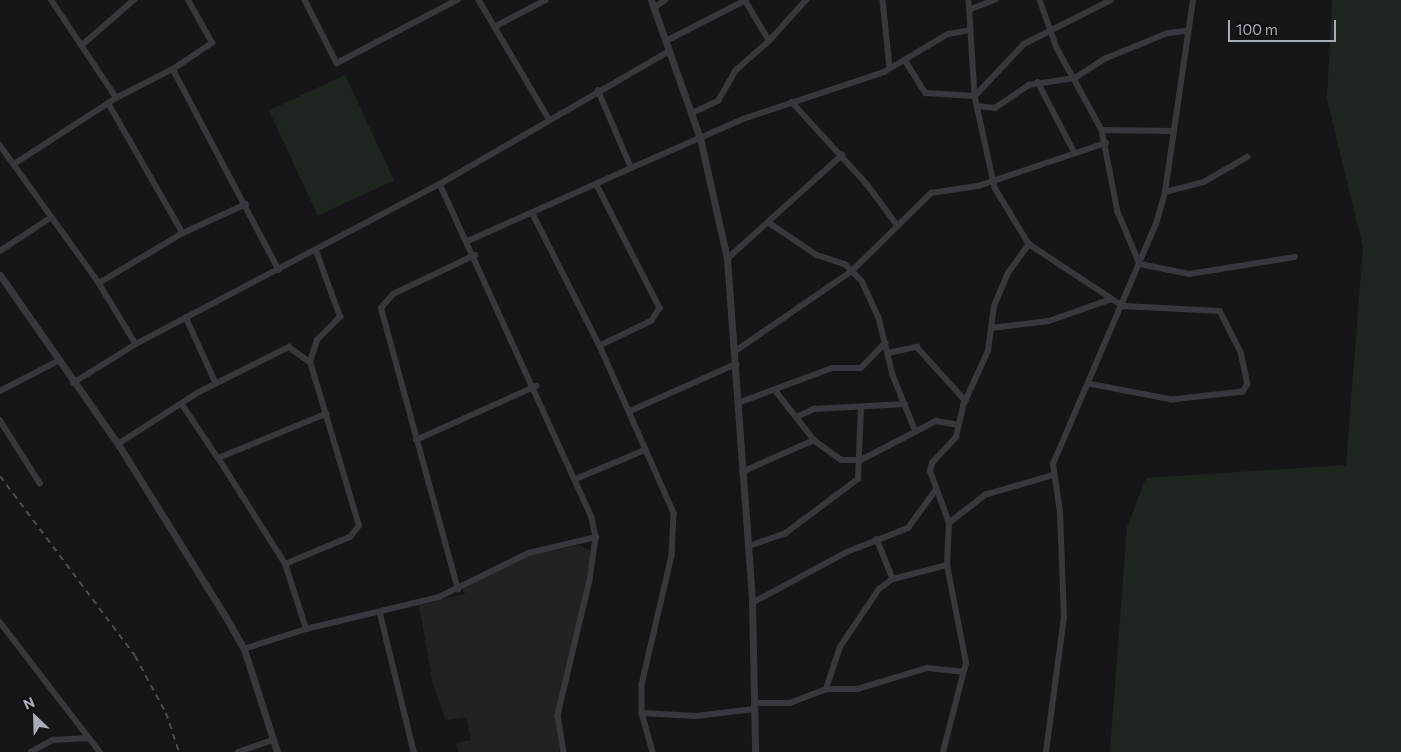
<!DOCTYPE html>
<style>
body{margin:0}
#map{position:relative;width:1401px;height:752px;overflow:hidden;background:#161618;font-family:Commissioner,sans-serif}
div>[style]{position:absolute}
.built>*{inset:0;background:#222225}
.green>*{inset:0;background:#1e261f;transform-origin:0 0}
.minor>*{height:5.5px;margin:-2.75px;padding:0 2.75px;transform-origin:2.75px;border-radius:2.75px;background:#37383d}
.tertiary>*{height:7px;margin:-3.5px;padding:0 3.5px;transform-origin:3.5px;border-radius:3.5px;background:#37383d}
.rail>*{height:2px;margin-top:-1px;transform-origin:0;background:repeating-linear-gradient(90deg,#4a4c52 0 6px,transparent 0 11px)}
span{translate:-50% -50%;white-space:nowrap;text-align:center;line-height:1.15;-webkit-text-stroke:4px #111113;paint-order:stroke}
.north{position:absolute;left:10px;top:692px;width:50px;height:50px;-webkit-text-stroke:4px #111113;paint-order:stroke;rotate:336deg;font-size:14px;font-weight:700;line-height:20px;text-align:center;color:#a8adb8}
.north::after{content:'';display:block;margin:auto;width:18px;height:22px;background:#a8adb8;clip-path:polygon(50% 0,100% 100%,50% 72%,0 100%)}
.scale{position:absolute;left:1228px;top:20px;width:108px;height:22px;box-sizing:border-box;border:2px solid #a8adb8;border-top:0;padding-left:6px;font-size:15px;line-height:18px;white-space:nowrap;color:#a8adb8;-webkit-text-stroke:4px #111113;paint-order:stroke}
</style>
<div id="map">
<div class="built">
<i style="clip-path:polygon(579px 545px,591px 551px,571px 670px,556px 719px,560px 752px,458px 752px,456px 743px,471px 740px,466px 717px,446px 720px,433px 685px,419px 605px,465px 594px,463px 589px,520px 558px)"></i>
</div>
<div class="green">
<i style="clip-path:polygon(1332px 0,1401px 0,1401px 752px,1110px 752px,1127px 527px,1146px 478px,1346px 465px,1363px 248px,1327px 99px)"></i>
<i style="left:345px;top:75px;width:116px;height:84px;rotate:65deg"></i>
</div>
<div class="minor">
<i style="left:305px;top:0;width:71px;rotate:63.1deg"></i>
<i style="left:337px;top:63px;width:136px;rotate:-27.7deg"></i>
<i style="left:479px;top:0;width:138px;rotate:59.5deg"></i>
<i style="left:883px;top:0;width:68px;rotate:84.1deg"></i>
<i style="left:969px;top:0;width:96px;rotate:86.4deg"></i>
<i style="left:975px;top:96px;width:94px;rotate:77.7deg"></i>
<i style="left:995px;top:188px;width:66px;rotate:58.7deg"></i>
<i style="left:1029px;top:244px;width:113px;rotate:33.4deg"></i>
<i style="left:1123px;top:306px;width:97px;rotate:3deg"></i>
<i style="left:1220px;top:311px;width:46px;rotate:62.9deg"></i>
<i style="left:1241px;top:352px;width:33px;rotate:78deg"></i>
<i style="left:1248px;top:384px;width:9px;rotate:122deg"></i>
<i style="left:1243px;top:392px;width:71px;rotate:173.6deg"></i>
<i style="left:1172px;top:400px;width:85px;rotate:-169.1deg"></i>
<i style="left:1040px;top:0;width:51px;rotate:70.5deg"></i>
<i style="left:1057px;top:48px;width:94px;rotate:61.2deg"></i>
<i style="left:1102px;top:130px;width:84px;rotate:79deg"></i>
<i style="left:1118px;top:212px;width:56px;rotate:67.1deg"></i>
<i style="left:1140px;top:264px;width:50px;rotate:11.5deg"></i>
<i style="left:1189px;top:274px;width:107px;rotate:-9.1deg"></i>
<i style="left:654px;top:8px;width:14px;rotate:-36deg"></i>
<i style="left:971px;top:9px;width:26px;rotate:-21deg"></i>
<i style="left:496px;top:26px;width:56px;rotate:-27.5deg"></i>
<i style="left:666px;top:41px;width:90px;rotate:-27.1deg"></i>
<i style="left:769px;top:41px;width:55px;rotate:-47.9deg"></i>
<i style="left:82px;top:45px;width:69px;rotate:-40.9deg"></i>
<i style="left:905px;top:60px;width:39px;rotate:58deg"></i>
<i style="left:926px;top:93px;width:49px;rotate:3.5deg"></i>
<i style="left:975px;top:96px;width:71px;rotate:-46.7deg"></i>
<i style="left:1024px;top:44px;width:97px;rotate:-26.8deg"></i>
<i style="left:173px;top:69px;width:47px;rotate:-33.7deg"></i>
<i style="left:212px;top:43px;width:49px;rotate:-119.2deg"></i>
<i style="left:1038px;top:82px;width:80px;rotate:62.5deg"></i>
<i style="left:116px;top:98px;width:64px;rotate:-27deg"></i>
<i style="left:173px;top:69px;width:227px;rotate:62.2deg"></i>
<i style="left:792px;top:102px;width:111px;rotate:47.6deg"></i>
<i style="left:867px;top:184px;width:52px;rotate:53.6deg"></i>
<i style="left:109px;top:104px;width:149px;rotate:60.2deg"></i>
<i style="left:977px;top:106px;width:18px;rotate:6deg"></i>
<i style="left:995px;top:108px;width:41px;rotate:-34.1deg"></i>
<i style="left:1029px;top:85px;width:47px;rotate:-8.7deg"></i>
<i style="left:1075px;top:78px;width:35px;rotate:-33deg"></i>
<i style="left:1104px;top:59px;width:69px;rotate:-22.1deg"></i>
<i style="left:1168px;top:33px;width:18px;rotate:-6deg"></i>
<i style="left:692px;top:113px;width:29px;rotate:-25deg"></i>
<i style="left:718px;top:101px;width:36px;rotate:-60deg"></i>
<i style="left:736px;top:70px;width:44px;rotate:-41.3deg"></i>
<i style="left:769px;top:41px;width:47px;rotate:-121deg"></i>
<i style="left:1102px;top:130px;width:72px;rotate:0.8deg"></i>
<i style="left:0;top:145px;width:170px;rotate:54.3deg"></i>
<i style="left:99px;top:283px;width:71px;rotate:58.8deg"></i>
<i style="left:14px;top:164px;width:121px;rotate:-32.9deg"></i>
<i style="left:116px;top:98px;width:118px;rotate:-123.6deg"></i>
<i style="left:631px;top:168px;width:122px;rotate:-23.6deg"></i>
<i style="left:743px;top:119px;width:149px;rotate:-18.4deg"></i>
<i style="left:884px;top:72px;width:74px;rotate:-30.7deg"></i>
<i style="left:948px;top:34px;width:22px;rotate:-10deg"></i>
<i style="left:440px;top:184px;width:367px;rotate:65.5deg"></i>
<i style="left:592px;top:518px;width:19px;rotate:78deg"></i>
<i style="left:596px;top:537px;width:43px;rotate:97.9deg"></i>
<i style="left:590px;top:580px;width:139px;rotate:103.3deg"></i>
<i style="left:558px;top:715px;width:37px;rotate:81deg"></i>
<i style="left:597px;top:185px;width:138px;rotate:62.9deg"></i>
<i style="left:660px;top:308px;width:15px;rotate:122deg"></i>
<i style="left:652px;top:321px;width:58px;rotate:154.3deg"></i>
<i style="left:1165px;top:192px;width:40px;rotate:-14.4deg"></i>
<i style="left:1204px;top:182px;width:50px;rotate:-30.2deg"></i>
<i style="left:533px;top:214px;width:148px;rotate:63.1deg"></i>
<i style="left:600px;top:346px;width:183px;rotate:66.1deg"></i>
<i style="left:674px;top:513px;width:43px;rotate:92.7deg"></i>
<i style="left:672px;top:556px;width:132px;rotate:103.1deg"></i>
<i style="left:642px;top:685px;width:28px;rotate:90deg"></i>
<i style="left:642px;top:713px;width:41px;rotate:74.2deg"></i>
<i style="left:768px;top:222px;width:59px;rotate:34deg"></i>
<i style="left:817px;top:255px;width:29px;rotate:18deg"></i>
<i style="left:845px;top:264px;width:24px;rotate:45deg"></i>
<i style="left:862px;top:281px;width:41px;rotate:65.3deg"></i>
<i style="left:879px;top:318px;width:59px;rotate:76.2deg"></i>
<i style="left:893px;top:375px;width:61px;rotate:68deg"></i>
<i style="left:468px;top:241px;width:179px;rotate:-24.1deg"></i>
<i style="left:631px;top:168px;width:84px;rotate:-113.2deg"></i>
<i style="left:0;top:251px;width:60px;rotate:-33.4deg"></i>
<i style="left:727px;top:259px;width:155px;rotate:-42.1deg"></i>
<i style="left:99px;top:283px;width:98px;rotate:-30.8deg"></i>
<i style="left:183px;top:233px;width:69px;rotate:-24.7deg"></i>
<i style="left:186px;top:317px;width:72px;rotate:65.6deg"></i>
<i style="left:991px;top:328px;width:58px;rotate:-6.9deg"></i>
<i style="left:1049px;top:321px;width:64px;rotate:-19.3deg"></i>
<i style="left:734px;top:352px;width:143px;rotate:-34.5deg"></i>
<i style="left:852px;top:271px;width:111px;rotate:-44.6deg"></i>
<i style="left:931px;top:193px;width:48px;rotate:-8.5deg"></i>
<i style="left:978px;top:186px;width:135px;rotate:-18.6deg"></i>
<i style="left:888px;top:353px;width:30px;rotate:-12deg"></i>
<i style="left:917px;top:347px;width:72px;rotate:47.8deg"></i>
<i style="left:73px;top:383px;width:74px;rotate:-31.8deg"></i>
<i style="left:136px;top:344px;width:344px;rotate:-27.8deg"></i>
<i style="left:440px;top:184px;width:265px;rotate:-30.1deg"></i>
<i style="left:775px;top:390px;width:63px;rotate:52deg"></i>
<i style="left:814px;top:440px;width:34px;rotate:36deg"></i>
<i style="left:842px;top:460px;width:19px"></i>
<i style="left:861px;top:460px;width:85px;rotate:-27.5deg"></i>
<i style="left:936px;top:421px;width:23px;rotate:10deg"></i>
<i style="left:0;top:391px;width:65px;rotate:-27.3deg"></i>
<i style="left:738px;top:403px;width:100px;rotate:-20.4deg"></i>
<i style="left:832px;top:368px;width:29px"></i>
<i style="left:861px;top:368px;width:35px;rotate:-46deg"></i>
<i style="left:182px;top:404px;width:65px;rotate:56.3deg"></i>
<i style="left:630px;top:411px;width:116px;rotate:-23.9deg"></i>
<i style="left:799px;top:416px;width:17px;rotate:-25deg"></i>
<i style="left:814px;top:409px;width:91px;rotate:-3.1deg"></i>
<i style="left:0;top:420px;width:75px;rotate:57.6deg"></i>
<i style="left:416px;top:440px;width:132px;rotate:-24.2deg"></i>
<i style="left:118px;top:444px;width:96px;rotate:-32.7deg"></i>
<i style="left:199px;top:392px;width:101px;rotate:-26.6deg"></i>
<i style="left:289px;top:347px;width:26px;rotate:36deg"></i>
<i style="left:742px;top:472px;width:79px;rotate:-24deg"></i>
<i style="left:578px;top:478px;width:73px;rotate:-22.7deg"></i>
<i style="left:949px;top:523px;width:46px;rotate:-37.9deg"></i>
<i style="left:985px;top:495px;width:71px;rotate:-16.4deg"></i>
<i style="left:877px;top:539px;width:43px;rotate:68.2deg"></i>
<i style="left:749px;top:546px;width:39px;rotate:-19deg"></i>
<i style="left:786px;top:533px;width:90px;rotate:-36.9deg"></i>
<i style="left:858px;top:479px;width:71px;rotate:-87.6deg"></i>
<i style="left:285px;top:564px;width:125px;rotate:-122.3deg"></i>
<i style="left:218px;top:458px;width:117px;rotate:-22.2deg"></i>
<i style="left:458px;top:590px;width:292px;rotate:-105.3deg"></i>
<i style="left:381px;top:308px;width:18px;rotate:-49deg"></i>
<i style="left:393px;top:294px;width:91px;rotate:-25.4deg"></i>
<i style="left:752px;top:603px;width:108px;rotate:-28.2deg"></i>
<i style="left:847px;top:552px;width:66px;rotate:-21.5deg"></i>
<i style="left:908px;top:528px;width:46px;rotate:-53.9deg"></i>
<i style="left:380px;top:612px;width:144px;rotate:76.3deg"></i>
<i style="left:0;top:622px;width:164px;rotate:52.4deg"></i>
<i style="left:306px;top:629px;width:68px;rotate:-107.9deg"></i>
<i style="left:285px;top:564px;width:70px;rotate:-22.6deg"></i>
<i style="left:350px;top:537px;width:14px;rotate:-51deg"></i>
<i style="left:359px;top:526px;width:171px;rotate:-106.6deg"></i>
<i style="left:310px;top:362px;width:23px;rotate:-72deg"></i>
<i style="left:317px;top:340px;width:33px;rotate:-45deg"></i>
<i style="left:340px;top:317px;width:70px;rotate:-110deg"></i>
<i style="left:244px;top:649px;width:65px;rotate:-17.9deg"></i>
<i style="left:306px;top:629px;width:137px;rotate:-13.5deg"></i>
<i style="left:439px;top:597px;width:100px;rotate:-26.1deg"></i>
<i style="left:529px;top:553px;width:69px;rotate:-13.4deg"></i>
<i style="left:826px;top:689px;width:32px"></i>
<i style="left:858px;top:689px;width:72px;rotate:-16.9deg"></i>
<i style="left:927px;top:668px;width:36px;rotate:6deg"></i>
<i style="left:755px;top:703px;width:35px"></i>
<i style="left:790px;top:703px;width:39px;rotate:-21deg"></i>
<i style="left:826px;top:689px;width:44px;rotate:-71.6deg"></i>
<i style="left:840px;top:647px;width:70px;rotate:-56.1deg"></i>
<i style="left:879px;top:589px;width:17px;rotate:-36deg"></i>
<i style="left:893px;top:579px;width:56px;rotate:-14.5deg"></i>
<i style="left:642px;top:713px;width:54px;rotate:3.2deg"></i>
<i style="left:696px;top:716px;width:59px;rotate:-6.8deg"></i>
<i style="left:31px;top:752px;width:25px;rotate:-29deg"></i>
<i style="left:53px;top:740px;width:36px;rotate:-3deg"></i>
<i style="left:238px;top:752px;width:36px;rotate:-19deg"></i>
<i style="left:943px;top:752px;width:92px;rotate:-75.5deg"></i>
<i style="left:966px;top:663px;width:100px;rotate:-101deg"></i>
<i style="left:947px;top:565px;width:42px;rotate:-87.3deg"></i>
<i style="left:949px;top:523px;width:55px;rotate:-110.1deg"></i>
<i style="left:930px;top:471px;width:8px;rotate:-76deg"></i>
<i style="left:932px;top:463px;width:35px;rotate:-47deg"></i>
<i style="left:956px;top:437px;width:32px;rotate:-77deg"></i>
<i style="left:963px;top:406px;width:60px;rotate:-65.6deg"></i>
<i style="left:988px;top:351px;width:45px;rotate:-82.4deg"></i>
<i style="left:994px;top:306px;width:36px;rotate:-67deg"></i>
<i style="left:1008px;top:273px;width:36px;rotate:-54deg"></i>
<i style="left:1046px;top:752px;width:136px;rotate:-82.4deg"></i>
<i style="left:1064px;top:617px;width:105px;rotate:-92.2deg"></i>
<i style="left:1060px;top:512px;width:49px;rotate:-98.3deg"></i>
<i style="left:1053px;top:464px;width:261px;rotate:-66.8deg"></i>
<i style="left:1156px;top:224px;width:33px;rotate:-74deg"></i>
<i style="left:1165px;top:192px;width:194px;rotate:-81.7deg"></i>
</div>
<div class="tertiary">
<i style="left:651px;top:0;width:146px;rotate:70.5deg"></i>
<i style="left:700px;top:138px;width:124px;rotate:77.4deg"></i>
<i style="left:727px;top:259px;width:345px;rotate:85.8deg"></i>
<i style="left:752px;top:603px;width:149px;rotate:88.8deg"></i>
<i style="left:0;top:275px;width:206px;rotate:55.1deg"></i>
<i style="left:118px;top:444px;width:200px;rotate:58.1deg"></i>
<i style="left:224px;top:614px;width:40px;rotate:60.3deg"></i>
<i style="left:244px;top:649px;width:108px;rotate:72.2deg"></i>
</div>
<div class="rail">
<i style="left:0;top:476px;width:225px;rotate:53.1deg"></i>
<i style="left:135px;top:656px;width:65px;rotate:61.5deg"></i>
<i style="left:166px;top:713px;width:41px;rotate:71.6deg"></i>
</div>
<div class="north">N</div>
<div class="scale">100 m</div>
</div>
